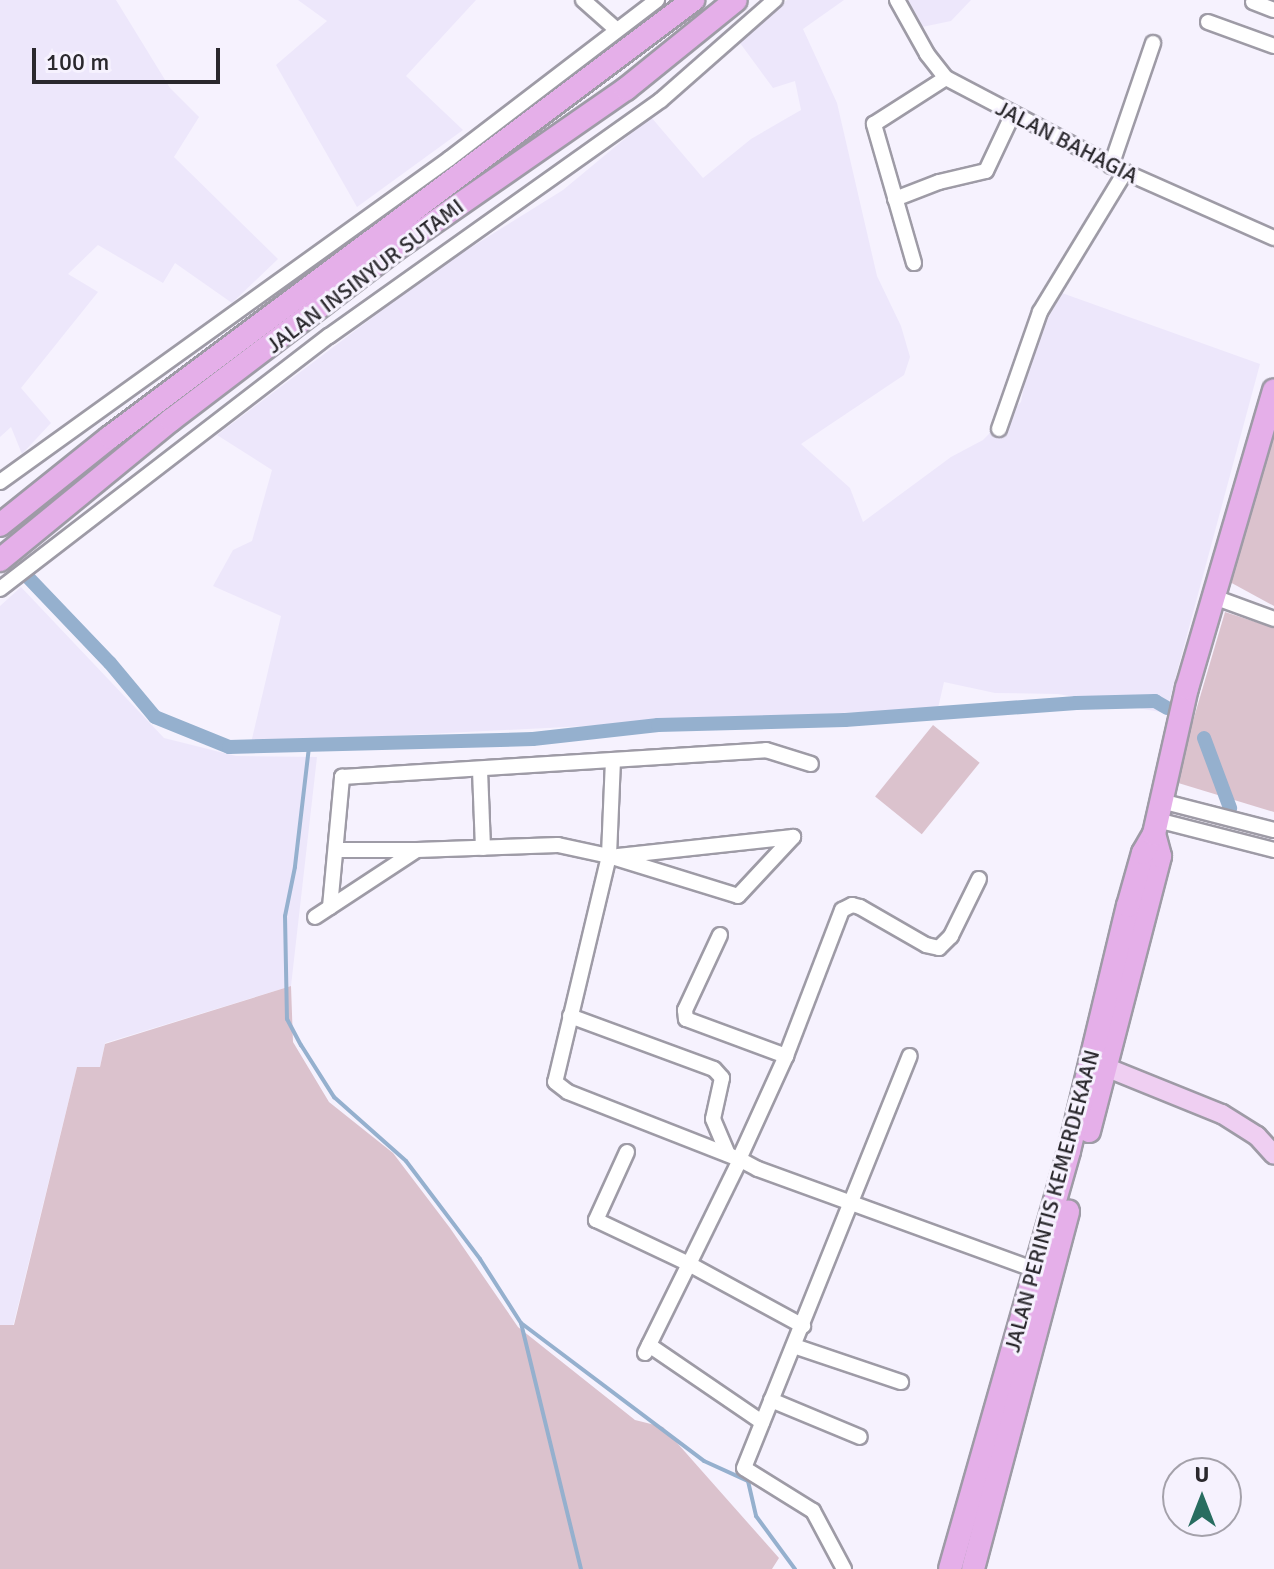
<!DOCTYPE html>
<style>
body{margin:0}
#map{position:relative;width:1274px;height:1569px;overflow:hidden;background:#f6f2fe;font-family:Signika,sans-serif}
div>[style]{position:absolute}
.built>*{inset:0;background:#ede7fb}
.green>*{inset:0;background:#dbc2cd;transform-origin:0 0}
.stream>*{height:4px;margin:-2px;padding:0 2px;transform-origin:2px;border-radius:2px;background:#95b0ce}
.canal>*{height:14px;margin:-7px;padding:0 7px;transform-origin:7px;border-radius:7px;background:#95b0ce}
.roads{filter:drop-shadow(2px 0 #9e9ba6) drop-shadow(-2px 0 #9e9ba6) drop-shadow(0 2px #9e9ba6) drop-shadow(0 -2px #9e9ba6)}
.minor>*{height:14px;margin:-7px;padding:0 7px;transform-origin:7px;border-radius:7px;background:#fff}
.major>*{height:18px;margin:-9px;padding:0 9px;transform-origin:9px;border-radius:9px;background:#efcff2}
.highway>*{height:22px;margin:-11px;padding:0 11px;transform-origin:11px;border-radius:11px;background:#e5afe9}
span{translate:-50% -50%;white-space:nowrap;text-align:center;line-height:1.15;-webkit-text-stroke:6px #f6f2fe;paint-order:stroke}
.street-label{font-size:22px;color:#2a282d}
.north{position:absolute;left:1162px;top:1457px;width:80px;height:80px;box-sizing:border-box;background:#f6f2fe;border:2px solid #a4a1aa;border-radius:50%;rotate:0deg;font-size:22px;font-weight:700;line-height:32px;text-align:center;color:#2a282d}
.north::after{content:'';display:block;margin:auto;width:28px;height:36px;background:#286d60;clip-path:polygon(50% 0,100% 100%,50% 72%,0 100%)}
.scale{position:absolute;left:32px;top:48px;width:188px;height:36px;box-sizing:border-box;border:4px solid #2a282d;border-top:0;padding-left:10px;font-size:24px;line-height:28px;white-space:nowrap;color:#2a282d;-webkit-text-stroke:6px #f6f2fe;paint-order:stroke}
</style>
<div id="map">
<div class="built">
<i style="clip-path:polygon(0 0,116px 0,170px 88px,199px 117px,174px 157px,278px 259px,232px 303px,175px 263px,163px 283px,98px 245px,68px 274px,98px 292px,21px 388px,51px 423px,22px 454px,11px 427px,0 437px)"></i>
<i style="clip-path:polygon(298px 0,476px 0,406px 76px,463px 130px,357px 207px,276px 65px,327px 21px)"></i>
<i style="clip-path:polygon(787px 0,844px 0,803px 29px,837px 103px,877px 276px,901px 326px,910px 357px,904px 375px,801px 444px,850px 488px,863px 522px,951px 457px,983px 440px,1021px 402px,1031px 349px,1062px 293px,1260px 364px,1166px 713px,1058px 694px,995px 693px,944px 682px,938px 708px,251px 743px,281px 616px,213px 586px,233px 550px,252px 541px,272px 470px,217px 435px,438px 268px,563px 190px,651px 117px,703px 178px,751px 139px,801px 110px,795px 81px,773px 88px,740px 43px)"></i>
<i style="clip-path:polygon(905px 0,971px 0,951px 21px,922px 27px)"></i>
<i style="clip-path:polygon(21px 587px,164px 738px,236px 756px,317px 757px,291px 986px,105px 1043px,100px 1067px,77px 1067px,13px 1326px,0 1325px,0 606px)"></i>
</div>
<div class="green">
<i style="clip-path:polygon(1274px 425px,1274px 606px,1228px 581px)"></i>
<i style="clip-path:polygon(1225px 612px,1274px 628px,1274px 812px,1175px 782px)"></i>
<i style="left:933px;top:725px;width:60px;height:92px;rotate:39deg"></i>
<i style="clip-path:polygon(291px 986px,293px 1042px,329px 1102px,393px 1153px,450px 1228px,518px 1327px,635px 1420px,663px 1427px,779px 1558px,772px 1569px,0 1569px,0 1325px,14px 1325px,77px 1067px,100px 1067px,105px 1044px)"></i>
</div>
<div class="stream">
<i style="left:309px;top:747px;width:121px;rotate:96.7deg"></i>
<i style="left:295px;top:867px;width:50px;rotate:101.5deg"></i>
<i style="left:285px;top:916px;width:103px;rotate:88.9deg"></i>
<i style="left:287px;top:1019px;width:30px;rotate:62deg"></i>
<i style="left:301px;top:1045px;width:62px;rotate:57.6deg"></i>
<i style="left:334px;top:1097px;width:96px;rotate:41.6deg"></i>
<i style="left:406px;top:1161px;width:123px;rotate:52.9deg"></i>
<i style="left:480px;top:1259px;width:76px;rotate:57.4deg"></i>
<i style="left:521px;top:1323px;width:229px;rotate:37deg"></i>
<i style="left:704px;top:1461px;width:48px;rotate:24.4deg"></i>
<i style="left:748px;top:1481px;width:36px;rotate:77deg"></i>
<i style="left:756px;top:1516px;width:66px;rotate:53.7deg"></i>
<i style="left:521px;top:1323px;width:253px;rotate:76.3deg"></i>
</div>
<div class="canal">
<i style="left:22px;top:571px;width:127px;rotate:46.3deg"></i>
<i style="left:110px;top:663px;width:70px;rotate:50.2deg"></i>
<i style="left:155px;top:717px;width:80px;rotate:22.1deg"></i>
<i style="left:229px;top:747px;width:304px;rotate:-1.5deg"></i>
<i style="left:533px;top:739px;width:126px;rotate:-6.4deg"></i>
<i style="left:658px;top:725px;width:187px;rotate:-1.5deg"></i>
<i style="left:845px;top:720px;width:232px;rotate:-4.2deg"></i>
<i style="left:1076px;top:703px;width:79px;rotate:-1.5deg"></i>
<i style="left:1155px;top:701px;width:14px;rotate:30deg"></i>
<i style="left:1204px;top:738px;width:75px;rotate:69.6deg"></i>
</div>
<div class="roads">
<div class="minor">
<i style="left:583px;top:0;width:45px;rotate:41.4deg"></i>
<i style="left:897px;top:0;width:62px;rotate:60.9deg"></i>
<i style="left:927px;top:54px;width:31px;rotate:52deg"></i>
<i style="left:946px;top:78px;width:202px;rotate:27.7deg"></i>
<i style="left:1125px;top:172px;width:163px;rotate:23.9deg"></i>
<i style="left:1253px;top:2px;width:22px;rotate:21deg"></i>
<i style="left:1208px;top:22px;width:70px;rotate:20deg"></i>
<i style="left:1111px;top:166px;width:130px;rotate:-71.1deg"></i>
<i style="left:895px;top:199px;width:47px;rotate:-21.1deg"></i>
<i style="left:939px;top:182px;width:48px;rotate:-13.2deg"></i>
<i style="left:986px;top:171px;width:61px;rotate:-64.7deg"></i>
<i style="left:914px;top:263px;width:145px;rotate:-106.1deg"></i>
<i style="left:874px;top:124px;width:85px;rotate:-32.6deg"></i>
<i style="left:999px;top:429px;width:124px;rotate:-70.7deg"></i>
<i style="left:1040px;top:312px;width:164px;rotate:-58.7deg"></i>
<i style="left:0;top:482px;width:553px;rotate:-35.73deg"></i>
<i style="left:449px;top:159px;width:262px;rotate:-37.4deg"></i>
<i style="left:0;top:589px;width:415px;rotate:-37.6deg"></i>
<i style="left:329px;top:336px;width:407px;rotate:-35.4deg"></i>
<i style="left:661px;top:100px;width:152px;rotate:-41.3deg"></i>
<i style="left:1214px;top:597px;width:64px;rotate:20.1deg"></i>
<i style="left:613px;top:760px;width:96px;rotate:92.4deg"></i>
<i style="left:609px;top:856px;width:232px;rotate:103.4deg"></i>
<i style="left:555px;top:1082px;width:16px;rotate:38deg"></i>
<i style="left:568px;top:1092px;width:184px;rotate:21.4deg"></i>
<i style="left:480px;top:770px;width:78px;rotate:87.8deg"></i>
<i style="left:1161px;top:801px;width:117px;rotate:14.4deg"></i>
<i style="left:1157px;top:820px;width:121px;rotate:14.4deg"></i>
<i style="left:336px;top:850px;width:79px"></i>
<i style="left:618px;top:856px;width:176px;rotate:-6.2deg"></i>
<i style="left:979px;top:879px;width:64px;rotate:116.2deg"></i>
<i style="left:951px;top:936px;width:17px;rotate:135deg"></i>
<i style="left:939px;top:948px;width:13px;rotate:-167deg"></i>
<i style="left:926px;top:945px;width:76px;rotate:-150.1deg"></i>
<i style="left:860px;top:907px;width:8px;rotate:-166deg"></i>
<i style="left:852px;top:905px;width:11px;rotate:153deg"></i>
<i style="left:842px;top:910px;width:156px;rotate:111deg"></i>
<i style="left:786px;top:1056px;width:113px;rotate:114.5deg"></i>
<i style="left:739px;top:1159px;width:21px;rotate:28deg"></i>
<i style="left:758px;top:1169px;width:296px;rotate:20deg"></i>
<i style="left:330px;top:907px;width:131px;rotate:-84.7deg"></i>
<i style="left:342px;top:777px;width:425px;rotate:-3.6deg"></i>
<i style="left:766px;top:750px;width:47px;rotate:17.3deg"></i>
<i style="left:315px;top:917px;width:122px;rotate:-33.3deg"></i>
<i style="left:417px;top:850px;width:141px;rotate:-2deg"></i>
<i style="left:558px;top:845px;width:52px;rotate:12.2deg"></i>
<i style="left:609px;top:856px;width:135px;rotate:17.2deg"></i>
<i style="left:738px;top:896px;width:81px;rotate:-47deg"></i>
<i style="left:720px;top:935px;width:83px;rotate:115deg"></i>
<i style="left:685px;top:1010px;width:9px;rotate:84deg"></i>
<i style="left:686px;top:1019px;width:107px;rotate:20.3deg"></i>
<i style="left:570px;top:1016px;width:153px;rotate:20.2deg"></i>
<i style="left:714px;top:1069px;width:12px;rotate:48deg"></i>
<i style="left:722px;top:1078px;width:42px;rotate:102.4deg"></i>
<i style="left:713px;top:1119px;width:38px;rotate:67deg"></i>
<i style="left:627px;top:1152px;width:75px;rotate:114.5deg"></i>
<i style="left:596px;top:1220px;width:103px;rotate:25.3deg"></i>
<i style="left:689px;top:1264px;width:116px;rotate:-63.9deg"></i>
<i style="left:649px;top:1345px;width:137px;rotate:34.3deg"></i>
<i style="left:794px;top:1346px;width:113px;rotate:18.6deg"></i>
<i style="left:645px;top:1353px;width:99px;rotate:-63.7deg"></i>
<i style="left:689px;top:1264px;width:130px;rotate:28.5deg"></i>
<i style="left:771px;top:1400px;width:96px;rotate:22.6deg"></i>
<i style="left:844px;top:1569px;width:66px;rotate:-118.1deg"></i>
<i style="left:813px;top:1511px;width:81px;rotate:-148.1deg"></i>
<i style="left:744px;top:1468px;width:444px;rotate:-68.1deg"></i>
</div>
<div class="major">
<i style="left:1093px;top:1062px;width:139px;rotate:22deg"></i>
<i style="left:1222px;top:1114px;width:41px;rotate:32.2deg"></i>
<i style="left:1257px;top:1136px;width:25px;rotate:48deg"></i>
</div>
<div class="highway">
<i style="left:0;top:525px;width:141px;rotate:-38.7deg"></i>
<i style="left:110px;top:437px;width:729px;rotate:-36.85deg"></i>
<i style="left:0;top:560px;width:221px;rotate:-39.3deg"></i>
<i style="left:171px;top:420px;width:284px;rotate:-37.3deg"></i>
<i style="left:397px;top:248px;width:279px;rotate:-34.8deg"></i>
<i style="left:626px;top:89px;width:141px;rotate:-39deg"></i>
<i style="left:1089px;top:1131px;width:284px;rotate:-75.5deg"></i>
<i style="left:1160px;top:856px;width:23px;rotate:-105deg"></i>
<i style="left:950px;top:1569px;width:435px;rotate:-74.1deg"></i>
<i style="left:1069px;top:1151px;width:252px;rotate:-76.5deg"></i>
<i style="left:1128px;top:906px;width:55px;rotate:-74.2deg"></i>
<i style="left:1143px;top:853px;width:22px;rotate:-60deg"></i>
<i style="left:1154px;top:834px;width:150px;rotate:-77.3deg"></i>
<i style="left:1187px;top:688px;width:310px;rotate:-73.7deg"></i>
<i style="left:973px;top:1569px;width:370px;rotate:-75.1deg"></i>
</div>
</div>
<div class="street-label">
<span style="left:1067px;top:142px;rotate:27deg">JALAN BAHAGIA</span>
<span style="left:365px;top:276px;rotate:-37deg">JALAN INSINYUR SUTAMI</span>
<span style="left:1052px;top:1201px;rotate:-75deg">JALAN PERINTIS KEMERDEKAAN</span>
</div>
<div class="north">U</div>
<div class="scale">100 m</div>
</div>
